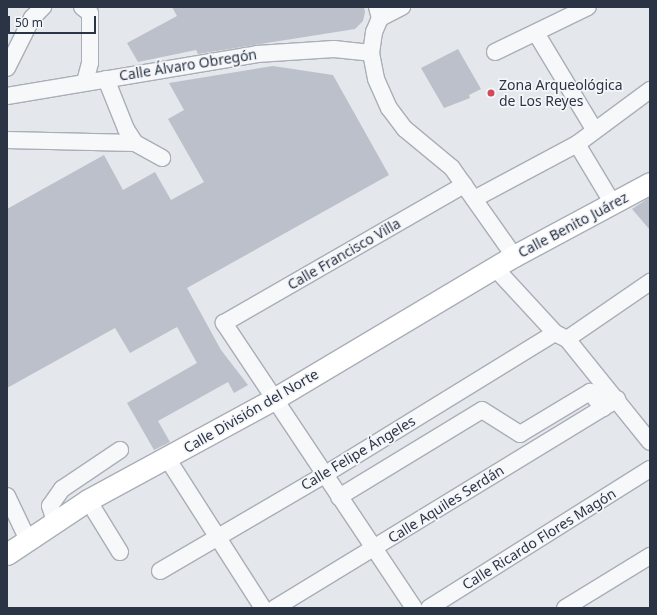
<!DOCTYPE html>
<meta charset="utf-8">
<style>
body{margin:0}
#map{position:relative;width:657px;height:615px;overflow:hidden;background:#e4e7ec;font-family:"Noto Sans",sans-serif}
div>[style]{position:absolute}
.building>*{inset:0;background:#bbc0ca}
.roads{filter:drop-shadow(1px 0 #a9aeb7) drop-shadow(-1px 0 #a9aeb7) drop-shadow(0 1px #a9aeb7) drop-shadow(0 -1px #a9aeb7)}
.minor>*{height:16px;margin:-8px;padding:0 8px;transform-origin:8px;border-radius:8px;background:#f7f8fa}
.major>*{height:21px;margin:-10.5px;padding:0 10.5px;transform-origin:10.5px;border-radius:10.5px;background:#fff}
.dots>*{width:11px;height:11px;translate:-50% -50%;box-sizing:border-box;border:2px solid #f4f6f9;border-radius:50%}
span{translate:-50% -50%;white-space:nowrap;text-align:center;line-height:1.15;-webkit-text-stroke:3.5px #f4f6f9;paint-order:stroke}
.street-label{font-size:14px;color:#2b3445}
.poi-label{font-size:14px;color:#2b3445}
.left{translate:0 -50%;text-align:left}
.frame{position:absolute;inset:0;border:8px solid #2b3445;pointer-events:none}
.scale{position:absolute;left:8px;top:16px;width:88px;height:18px;box-sizing:border-box;border:2px solid #2b3445;border-top:0;padding-left:5px;font-size:12px;line-height:14px;white-space:nowrap;color:#2b3445;-webkit-text-stroke:3px #f4f6f9;paint-order:stroke}
</style>
<div id="map">
<div class="building">
<i style="clip-path:polygon(172px 7px,364px 7px,365px 12px,363px 21px,355px 29px,198px 54px,196px 50px,138px 62px,127px 43px,177px 16px)"></i>
<i style="clip-path:polygon(458px 49px,481px 89px,469px 95px,470px 98px,444px 108px,421px 68px)"></i>
<i style="clip-path:polygon(273px 66px,333px 75px,389px 175px,187px 288px,221px 350px,248px 385px,234px 393px,228px 382px,158px 421px,170px 442px,154px 450px,127px 403px,197px 363px,177px 327px,130px 353px,115px 328px,7px 388px,7px 209px,104px 155px,123px 190px,155px 172px,171px 200px,204px 182px,168px 119px,184px 110px,169px 83px)"></i>
<i style="clip-path:polygon(650px 197px,650px 230px,632px 209px)"></i>
</div>
<div class="roads">
<div class="minor">
<i style="left:82px;top:7px;width:10px;rotate:37deg"></i>
<i style="left:90px;top:13px;width:50px;rotate:90deg"></i>
<i style="left:90px;top:63px;width:20px;rotate:105deg"></i>
<i style="left:377px;top:7px;width:11px;rotate:75deg"></i>
<i style="left:380px;top:18px;width:15px;rotate:113deg"></i>
<i style="left:374px;top:32px;width:21px;rotate:98deg"></i>
<i style="left:371px;top:53px;width:26px;rotate:79deg"></i>
<i style="left:376px;top:79px;width:32px;rotate:66deg"></i>
<i style="left:389px;top:108px;width:26px;rotate:53deg"></i>
<i style="left:405px;top:129px;width:61px;rotate:39.7deg"></i>
<i style="left:452px;top:168px;width:108px;rotate:54.8deg"></i>
<i style="left:380px;top:18px;width:25px;rotate:-27deg"></i>
<i style="left:536px;top:33px;width:112px;rotate:58.9deg"></i>
<i style="left:495px;top:52px;width:103px;rotate:-25.8deg"></i>
<i style="left:7px;top:68px;width:56px;rotate:-63.4deg"></i>
<i style="left:32px;top:18px;width:16px;rotate:-45deg"></i>
<i style="left:106px;top:79px;width:54px;rotate:68.2deg"></i>
<i style="left:126px;top:129px;width:17px;rotate:57deg"></i>
<i style="left:135px;top:143px;width:31px;rotate:29deg"></i>
<i style="left:7px;top:96px;width:254px;rotate:-9.5deg"></i>
<i style="left:257px;top:54px;width:77px;rotate:-3.7deg"></i>
<i style="left:334px;top:49px;width:37px;rotate:6deg"></i>
<i style="left:7px;top:140px;width:128px;rotate:1.3deg"></i>
<i style="left:577px;top:144px;width:70px;rotate:59deg"></i>
<i style="left:474px;top:199px;width:117px;rotate:-28.1deg"></i>
<i style="left:577px;top:144px;width:91px;rotate:-36.5deg"></i>
<i style="left:496px;top:269px;width:87px;rotate:47.3deg"></i>
<i style="left:555px;top:333px;width:13px;rotate:27deg"></i>
<i style="left:567px;top:339px;width:132px;rotate:51.1deg"></i>
<i style="left:567px;top:339px;width:101px;rotate:-34.5deg"></i>
<i style="left:167px;top:458px;width:178px;rotate:57.4deg"></i>
<i style="left:7px;top:496px;width:49px;rotate:64.5deg"></i>
<i style="left:339px;top:497px;width:167px;rotate:-31.3deg"></i>
<i style="left:482px;top:410px;width:45px;rotate:32.3deg"></i>
<i style="left:520px;top:434px;width:82px;rotate:-31deg"></i>
<i style="left:590px;top:392px;width:21px;rotate:51deg"></i>
<i style="left:88px;top:500px;width:61px;rotate:58.4deg"></i>
<i style="left:55px;top:522px;width:17px;rotate:-107deg"></i>
<i style="left:50px;top:506px;width:21px;rotate:-55deg"></i>
<i style="left:62px;top:489px;width:70px;rotate:-33.9deg"></i>
<i style="left:160px;top:571px;width:190px;rotate:-30.3deg"></i>
<i style="left:324px;top:475px;width:271px;rotate:-31.6deg"></i>
<i style="left:275px;top:608px;width:401px;rotate:-31.4deg"></i>
<i style="left:414px;top:608px;width:343px;rotate:-123.7deg"></i>
<i style="left:224px;top:323px;width:277px;rotate:-29.9deg"></i>
<i style="left:429px;top:608px;width:261px;rotate:-32.2deg"></i>
<i style="left:565px;top:608px;width:100px;rotate:-31.5deg"></i>
</div>
<div class="major">
<i style="left:7px;top:554px;width:97px;rotate:-33.7deg"></i>
<i style="left:88px;top:500px;width:212px;rotate:-28.5deg"></i>
<i style="left:274px;top:399px;width:279px;rotate:-30.8deg"></i>
<i style="left:514px;top:256px;width:154px;rotate:-28.2deg"></i>
</div>
</div>
<div class="dots">
<i style="left:491px;top:93px;background:#d1495b"></i>
</div>
<div class="street-label">
<span style="left:188px;top:65px;rotate:-9deg">Calle Álvaro Obregón</span>
<span style="left:573px;top:225px;rotate:-28deg">Calle Benito Juárez</span>
<span style="left:344px;top:254px;rotate:-30deg">Calle Francisco Villa</span>
<span style="left:251px;top:411px;rotate:-30deg">Calle División del Norte</span>
<span style="left:358px;top:453px;rotate:-31deg">Calle Felipe Ángeles</span>
<span style="left:446px;top:504px;rotate:-32deg">Calle Aquiles Serdán</span>
<span style="left:539px;top:539px;rotate:-32deg">Calle Ricardo Flores Magón</span>
</div>
<div class="poi-label">
<span class="left" style="left:499px;top:93px">Zona Arqueológica<br>de Los Reyes</span>
</div>
<div class="frame"></div>
<div class="scale">50 m</div>
</div>
